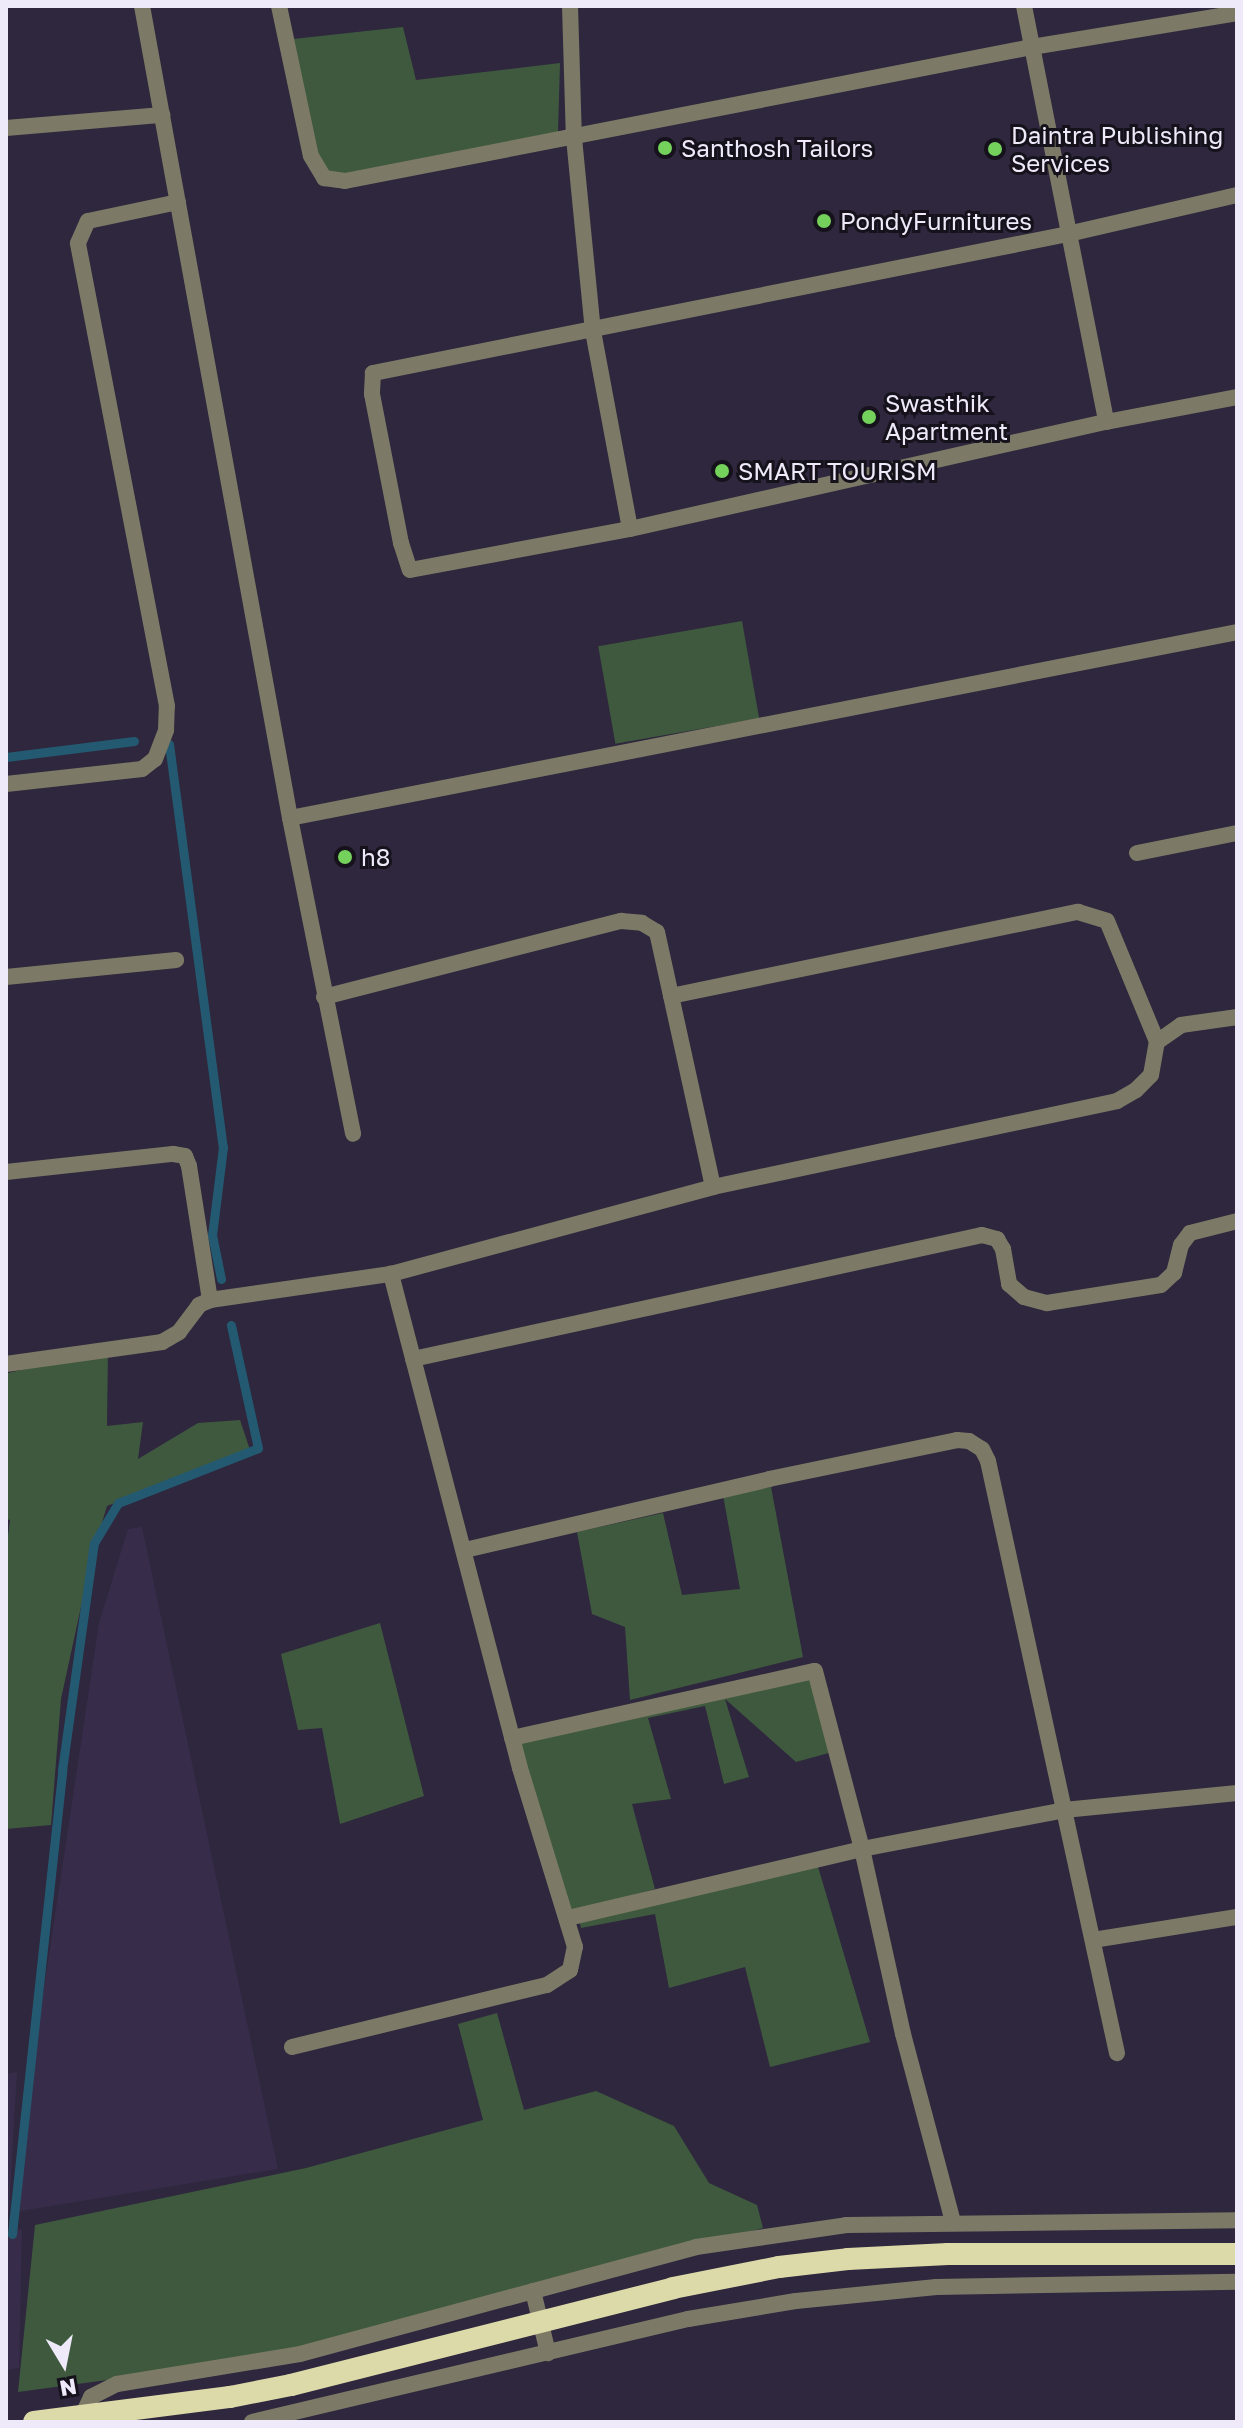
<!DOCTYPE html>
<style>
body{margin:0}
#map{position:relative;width:1243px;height:2428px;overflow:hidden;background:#2e273d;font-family:"Golos Text",sans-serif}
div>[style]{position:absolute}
.built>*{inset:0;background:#372d4a}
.green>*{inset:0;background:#3f593e;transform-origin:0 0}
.stream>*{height:9px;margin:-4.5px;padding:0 4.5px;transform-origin:4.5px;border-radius:4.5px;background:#245a71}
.minor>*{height:16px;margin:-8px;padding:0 8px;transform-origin:8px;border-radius:8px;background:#7c7a66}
.tertiary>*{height:16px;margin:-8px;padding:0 8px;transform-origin:8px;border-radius:8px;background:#7c7a66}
.trunk>*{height:22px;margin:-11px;padding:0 11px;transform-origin:11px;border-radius:11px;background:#dddaaa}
.trunk-bridge>*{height:22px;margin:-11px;padding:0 11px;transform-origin:11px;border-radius:11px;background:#dddaaa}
.dots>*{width:22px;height:22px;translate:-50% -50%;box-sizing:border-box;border:4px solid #15121c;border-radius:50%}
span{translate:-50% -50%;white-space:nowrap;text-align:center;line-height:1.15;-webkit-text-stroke:6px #15121c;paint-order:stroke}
.poi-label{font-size:24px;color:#efeafa}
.left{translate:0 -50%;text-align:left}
.frame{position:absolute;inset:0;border:8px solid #efeafa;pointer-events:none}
.north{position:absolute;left:24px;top:2324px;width:80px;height:80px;-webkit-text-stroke:6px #15121c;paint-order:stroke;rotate:170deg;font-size:22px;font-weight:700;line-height:32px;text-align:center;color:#efeafa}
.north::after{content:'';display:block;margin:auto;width:28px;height:36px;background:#efeafa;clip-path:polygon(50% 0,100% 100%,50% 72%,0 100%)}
</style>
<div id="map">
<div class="built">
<i style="clip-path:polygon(142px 1527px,278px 2169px,14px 2212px,25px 2115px,99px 1623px,128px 1529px)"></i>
<i style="clip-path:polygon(17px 2072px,9px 2211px,6px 2212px,6px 2074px)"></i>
<i style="clip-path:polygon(22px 2229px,19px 2368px,6px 2370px,6px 2232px)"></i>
</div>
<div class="green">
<i style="clip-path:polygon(403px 27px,416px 80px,560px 63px,558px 133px,343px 176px,328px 171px,317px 154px,293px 39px)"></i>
<i style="left:742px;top:621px;width:99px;height:146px;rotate:80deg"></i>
<i style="clip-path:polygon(108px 1350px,107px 1426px,143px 1422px,138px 1459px,198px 1423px,240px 1420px,250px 1450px,107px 1506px,92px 1556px,61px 1699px,51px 1825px,6px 1829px,6px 1552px,10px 1520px,6px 1519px,6px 1378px,8px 1373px)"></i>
<i style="clip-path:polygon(771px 1487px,803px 1657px,630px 1700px,625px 1627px,592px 1614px,577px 1532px,663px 1513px,682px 1595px,740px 1589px,723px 1495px)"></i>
<i style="clip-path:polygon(380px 1623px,424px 1796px,340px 1824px,322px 1728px,298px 1730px,281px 1654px)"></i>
<i style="clip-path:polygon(815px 1671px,836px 1751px,796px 1762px,725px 1699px,749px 1777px,724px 1784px,705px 1706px,648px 1718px,671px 1799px,632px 1804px,655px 1889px,567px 1914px,518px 1736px)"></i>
<i style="clip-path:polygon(816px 1860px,870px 2042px,770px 2067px,745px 1967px,669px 1988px,655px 1914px,581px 1928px,578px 1916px)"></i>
<i style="clip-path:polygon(497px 2013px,524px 2110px,596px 2091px,674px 2126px,709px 2183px,757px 2205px,763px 2228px,300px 2354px,18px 2392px,35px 2225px,306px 2168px,483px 2120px,458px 2024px)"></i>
</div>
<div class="stream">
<i style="left:169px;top:744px;width:407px;rotate:82.4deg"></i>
<i style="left:223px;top:1147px;width:89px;rotate:97.1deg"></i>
<i style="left:212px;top:1235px;width:45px;rotate:78.4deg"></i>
<i style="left:6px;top:757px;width:129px;rotate:-7.1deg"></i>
<i style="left:12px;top:2234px;width:467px;rotate:-83.8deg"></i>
<i style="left:62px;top:1770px;width:229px;rotate:-82deg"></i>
<i style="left:94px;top:1543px;width:47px;rotate:-59deg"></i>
<i style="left:118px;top:1503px;width:150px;rotate:-21.4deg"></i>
<i style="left:258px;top:1448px;width:126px;rotate:-102.4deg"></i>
</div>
<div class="minor">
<i style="left:142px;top:6px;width:825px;rotate:79.67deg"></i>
<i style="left:290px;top:818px;width:322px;rotate:78.7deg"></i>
<i style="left:279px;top:6px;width:153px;rotate:78deg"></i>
<i style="left:311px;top:156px;width:26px;rotate:59deg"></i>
<i style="left:324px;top:178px;width:21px;rotate:8deg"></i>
<i style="left:345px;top:181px;width:700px;rotate:-11.04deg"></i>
<i style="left:1032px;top:47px;width:208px;rotate:-9.4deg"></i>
<i style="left:570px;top:6px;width:132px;rotate:88.3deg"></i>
<i style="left:574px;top:138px;width:194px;rotate:84.4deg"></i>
<i style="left:593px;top:331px;width:201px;rotate:79.4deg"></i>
<i style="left:1024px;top:6px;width:424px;rotate:78.8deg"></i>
<i style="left:6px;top:128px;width:157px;rotate:-4.8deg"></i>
<i style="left:1237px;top:195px;width:173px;rotate:167deg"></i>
<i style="left:1068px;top:234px;width:709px;rotate:168.69deg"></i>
<i style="left:373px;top:373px;width:21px;rotate:93deg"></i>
<i style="left:372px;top:394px;width:152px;rotate:79deg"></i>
<i style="left:401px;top:543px;width:28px;rotate:72deg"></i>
<i style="left:410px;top:570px;width:224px;rotate:-10.6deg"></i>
<i style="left:630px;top:529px;width:488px;rotate:-12.7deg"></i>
<i style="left:1106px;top:422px;width:133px;rotate:-10.8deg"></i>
<i style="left:6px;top:784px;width:137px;rotate:-6.3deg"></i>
<i style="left:142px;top:769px;width:16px;rotate:-38deg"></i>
<i style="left:155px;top:759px;width:31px;rotate:-69deg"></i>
<i style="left:166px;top:730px;width:24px;rotate:-88deg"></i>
<i style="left:167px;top:706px;width:471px;rotate:-100.9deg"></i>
<i style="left:78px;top:243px;width:24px;rotate:-66deg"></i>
<i style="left:88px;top:221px;width:92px;rotate:-11.9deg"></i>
<i style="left:290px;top:818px;width:965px;rotate:-11.11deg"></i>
<i style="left:1137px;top:853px;width:102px;rotate:-11.3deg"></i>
<i style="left:6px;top:977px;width:171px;rotate:-5.7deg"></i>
<i style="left:671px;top:996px;width:416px;rotate:-11.7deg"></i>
<i style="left:1078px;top:912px;width:30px;rotate:17deg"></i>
<i style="left:1107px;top:921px;width:131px;rotate:67.5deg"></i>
<i style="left:324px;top:997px;width:307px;rotate:-14.4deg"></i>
<i style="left:621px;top:921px;width:21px;rotate:5deg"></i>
<i style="left:642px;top:923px;width:17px;rotate:31deg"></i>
<i style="left:657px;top:932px;width:261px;rotate:77.6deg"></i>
<i style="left:6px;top:1172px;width:168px;rotate:-6.2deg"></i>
<i style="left:173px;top:1154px;width:12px;rotate:9deg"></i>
<i style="left:185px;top:1156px;width:11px;rotate:68deg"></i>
<i style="left:189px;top:1166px;width:136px;rotate:81.1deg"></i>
<i style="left:413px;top:1359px;width:582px;rotate:-12.29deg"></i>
<i style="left:982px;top:1235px;width:16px;rotate:15deg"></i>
<i style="left:997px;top:1239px;width:12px;rotate:59deg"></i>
<i style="left:1003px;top:1249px;width:36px;rotate:80deg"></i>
<i style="left:1009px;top:1284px;width:20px;rotate:41deg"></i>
<i style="left:1024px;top:1297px;width:24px;rotate:15deg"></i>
<i style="left:1047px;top:1303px;width:115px;rotate:-9deg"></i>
<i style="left:1161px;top:1285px;width:18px;rotate:-43deg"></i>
<i style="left:1174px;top:1273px;width:29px;rotate:-76deg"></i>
<i style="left:1181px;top:1245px;width:15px;rotate:-53deg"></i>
<i style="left:1190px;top:1233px;width:49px;rotate:-14.3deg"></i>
<i style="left:6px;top:1364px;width:158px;rotate:-8deg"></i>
<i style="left:162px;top:1342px;width:20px;rotate:-30deg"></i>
<i style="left:179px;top:1332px;width:34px;rotate:-53deg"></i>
<i style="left:199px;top:1305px;width:12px;rotate:-24deg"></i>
<i style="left:210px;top:1300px;width:183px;rotate:-8.2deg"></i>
<i style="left:391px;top:1274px;width:334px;rotate:-15.1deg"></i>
<i style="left:713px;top:1187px;width:413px;rotate:-12deg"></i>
<i style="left:1117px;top:1101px;width:22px;rotate:-30deg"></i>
<i style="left:1136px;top:1090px;width:21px;rotate:-45deg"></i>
<i style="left:1151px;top:1075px;width:34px;rotate:-80deg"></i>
<i style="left:1157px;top:1042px;width:29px;rotate:-35deg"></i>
<i style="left:1181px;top:1025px;width:57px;rotate:-8.1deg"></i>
<i style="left:465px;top:1550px;width:312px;rotate:-13.1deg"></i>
<i style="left:769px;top:1479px;width:192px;rotate:-11.7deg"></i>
<i style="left:957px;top:1440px;width:12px;rotate:5deg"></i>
<i style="left:969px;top:1441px;width:15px;rotate:32deg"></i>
<i style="left:982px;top:1449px;width:13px;rotate:63deg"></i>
<i style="left:988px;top:1461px;width:606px;rotate:77.71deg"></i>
<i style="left:512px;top:1738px;width:310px;rotate:-12.5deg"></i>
<i style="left:815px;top:1671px;width:184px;rotate:75.2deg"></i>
<i style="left:862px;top:1849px;width:189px;rotate:77.5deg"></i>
<i style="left:903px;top:2034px;width:195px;rotate:75.1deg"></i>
<i style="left:568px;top:1918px;width:302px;rotate:-13.2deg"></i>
<i style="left:862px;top:1849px;width:206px;rotate:-10.9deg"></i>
<i style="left:1064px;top:1810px;width:174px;rotate:-5.6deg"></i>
<i style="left:1093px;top:1940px;width:146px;rotate:-9.1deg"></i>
<i style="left:292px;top:2047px;width:262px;rotate:-13.7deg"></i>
<i style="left:547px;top:1985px;width:27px;rotate:-33deg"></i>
<i style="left:570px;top:1970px;width:24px;rotate:-78deg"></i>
<i style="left:575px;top:1947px;width:187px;rotate:-107.1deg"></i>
<i style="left:520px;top:1768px;width:511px;rotate:-104.64deg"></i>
<i style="left:533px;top:2291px;width:64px;rotate:76.4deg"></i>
</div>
<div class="tertiary">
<i style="left:79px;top:2422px;width:28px;rotate:-64deg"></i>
<i style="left:91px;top:2397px;width:29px;rotate:-27deg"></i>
<i style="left:117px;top:2384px;width:185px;rotate:-9.3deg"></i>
<i style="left:300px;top:2354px;width:410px;rotate:-15.1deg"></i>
<i style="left:696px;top:2247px;width:152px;rotate:-8.3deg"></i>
<i style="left:846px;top:2225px;width:391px;rotate:-0.7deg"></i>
<i style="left:252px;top:2422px;width:448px;rotate:-13.3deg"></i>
<i style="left:688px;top:2319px;width:109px;rotate:-9.5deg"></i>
<i style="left:796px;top:2301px;width:141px;rotate:-5.7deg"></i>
<i style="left:936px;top:2287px;width:301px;rotate:-1deg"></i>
</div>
<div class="trunk">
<i style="left:673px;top:2288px;width:108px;rotate:-11.2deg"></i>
<i style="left:779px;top:2267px;width:69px;rotate:-6.6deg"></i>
<i style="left:848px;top:2259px;width:100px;rotate:-2.9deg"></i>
<i style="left:948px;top:2254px;width:289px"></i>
</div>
<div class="trunk-bridge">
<i style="left:34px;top:2422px;width:198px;rotate:-7.3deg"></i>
<i style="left:230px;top:2397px;width:62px;rotate:-11.1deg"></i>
<i style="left:291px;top:2385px;width:394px;rotate:-14.2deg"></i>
</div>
<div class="dots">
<i style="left:665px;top:148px;background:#74d25c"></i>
<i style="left:995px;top:149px;background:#74d25c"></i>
<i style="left:824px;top:221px;background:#74d25c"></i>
<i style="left:869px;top:417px;background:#74d25c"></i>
<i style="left:722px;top:471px;background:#74d25c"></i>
<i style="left:345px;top:857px;background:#74d25c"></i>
</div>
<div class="poi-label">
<span class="left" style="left:1011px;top:149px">Daintra Publishing<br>Services</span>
<span class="left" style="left:681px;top:148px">Santhosh Tailors</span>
<span class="left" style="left:840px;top:221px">PondyFurnitures</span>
<span class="left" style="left:885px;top:417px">Swasthik<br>Apartment</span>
<span class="left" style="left:738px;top:471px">SMART TOURISM</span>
<span class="left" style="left:361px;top:857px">h8</span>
</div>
<div class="frame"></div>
<div class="north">N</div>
</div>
